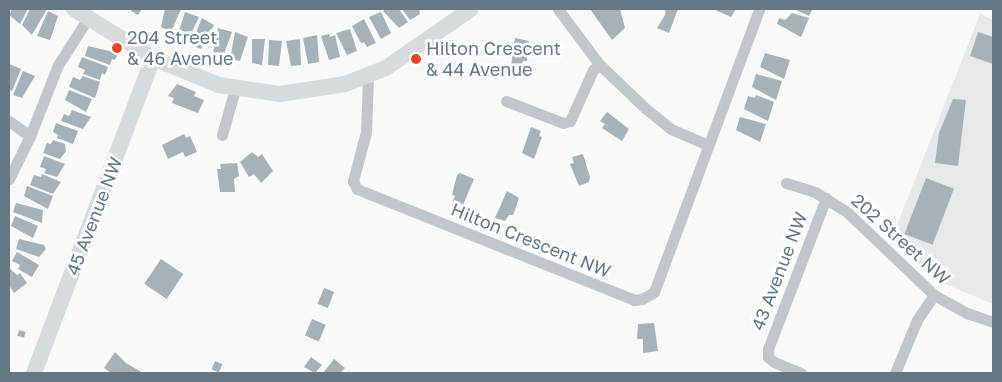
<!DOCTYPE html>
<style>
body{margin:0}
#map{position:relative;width:1002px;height:382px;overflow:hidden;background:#f9f9f7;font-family:"Golos Text",sans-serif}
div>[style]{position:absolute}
.built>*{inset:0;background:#e7e9e8}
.building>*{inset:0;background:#a6b2b7;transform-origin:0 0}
.street>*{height:11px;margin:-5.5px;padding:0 5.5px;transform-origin:5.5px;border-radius:5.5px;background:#c0c6c9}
.secondary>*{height:16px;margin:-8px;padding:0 8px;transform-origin:8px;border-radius:8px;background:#d6dbde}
.dots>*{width:14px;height:14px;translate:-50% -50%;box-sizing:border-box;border:2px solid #fff;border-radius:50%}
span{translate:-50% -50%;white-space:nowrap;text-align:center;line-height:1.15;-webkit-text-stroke:5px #fff;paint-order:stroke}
.poi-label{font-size:18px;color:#637883}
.left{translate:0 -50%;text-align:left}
.street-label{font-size:18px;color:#637883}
.frame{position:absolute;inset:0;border:10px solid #637883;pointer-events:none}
</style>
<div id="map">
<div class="built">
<i style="clip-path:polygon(980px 14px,993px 20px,993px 304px,931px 278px,894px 233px)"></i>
</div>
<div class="building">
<i style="clip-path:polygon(12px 9px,28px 9px,20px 24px,9px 15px)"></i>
<i style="clip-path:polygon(30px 9px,47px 9px,32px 35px,22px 25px)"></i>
<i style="clip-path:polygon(132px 9px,142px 9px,138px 15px,131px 11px)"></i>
<i style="clip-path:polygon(165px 9px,181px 9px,171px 32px,161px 27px)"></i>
<i style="clip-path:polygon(386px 9px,399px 9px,408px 22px,399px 28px,383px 11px)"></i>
<i style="clip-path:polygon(402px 9px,419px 9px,420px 14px,410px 20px)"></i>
<i style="clip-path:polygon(590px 9px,620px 9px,625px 28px,612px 40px)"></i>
<i style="clip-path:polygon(664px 9px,678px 9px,669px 33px,657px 28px,666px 13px)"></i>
<i style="clip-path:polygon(713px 9px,736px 9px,731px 17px)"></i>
<i style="clip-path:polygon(794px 9px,809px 9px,812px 10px,809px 16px)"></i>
<i style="clip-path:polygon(48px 11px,58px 16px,50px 40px,37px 36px)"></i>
<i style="clip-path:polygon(185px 12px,199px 17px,187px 42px,177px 37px)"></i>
<i style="clip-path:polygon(381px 12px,391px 33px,381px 39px,369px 17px)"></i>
<i style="clip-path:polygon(792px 13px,809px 18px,801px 37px,777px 24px,779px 18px,785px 20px)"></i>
<i style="clip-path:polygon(202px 18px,214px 25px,201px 49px,191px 45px)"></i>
<i style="clip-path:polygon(364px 19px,376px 43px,367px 47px,364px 42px,361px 43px,352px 26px)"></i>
<i style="clip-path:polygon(218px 28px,232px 32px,223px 57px,213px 54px)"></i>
<i style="clip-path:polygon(350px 29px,357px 51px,347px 55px,336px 33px)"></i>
<i style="clip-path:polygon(235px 32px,248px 37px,240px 61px,230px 59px)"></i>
<i style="clip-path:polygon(978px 32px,993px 37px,993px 64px,970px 56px)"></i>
<i style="clip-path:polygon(329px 34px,330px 37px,335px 35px,340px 57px,329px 60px,321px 36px)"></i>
<i style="clip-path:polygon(317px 35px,319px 62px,308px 64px,303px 38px)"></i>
<i style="clip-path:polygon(515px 38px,529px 41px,527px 61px,523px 61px,522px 68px,511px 66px)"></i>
<i style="clip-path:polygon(252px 39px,265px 39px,262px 65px,252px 63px)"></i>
<i style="clip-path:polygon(300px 39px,301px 65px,291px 66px,286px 41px)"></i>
<i style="clip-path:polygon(269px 40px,282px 41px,279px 66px,268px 65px)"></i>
<i style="clip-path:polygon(88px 46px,118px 53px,115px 60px,112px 59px,110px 65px,85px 56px)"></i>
<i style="clip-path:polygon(765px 53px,790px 60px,784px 79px,760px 67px)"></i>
<i style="clip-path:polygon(82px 57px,108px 67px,105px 75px,102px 73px,100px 80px,83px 74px,85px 70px,78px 67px)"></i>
<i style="clip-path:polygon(9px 64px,21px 69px,12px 91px,9px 90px)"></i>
<i style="clip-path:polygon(23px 71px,35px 76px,22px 98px,13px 95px)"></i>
<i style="clip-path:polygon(756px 74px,782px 81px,776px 100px,752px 87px)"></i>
<i style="clip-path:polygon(83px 76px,100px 82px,95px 98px,69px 87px,73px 77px,80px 80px)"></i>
<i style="clip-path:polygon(177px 84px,196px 92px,194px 96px,204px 100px,198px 113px,172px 103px,174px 98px,168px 96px)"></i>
<i style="clip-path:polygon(69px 90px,92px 99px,86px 112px,65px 100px)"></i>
<i style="clip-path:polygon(756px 95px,774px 102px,768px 121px,744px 109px,748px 96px,755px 98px)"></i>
<i style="clip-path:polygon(953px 99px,966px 100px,958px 166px,935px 163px,939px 133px)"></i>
<i style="clip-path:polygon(72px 110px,91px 117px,83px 129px,61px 121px,64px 114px,69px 116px)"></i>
<i style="clip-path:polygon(607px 112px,629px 129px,622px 141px,602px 128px,605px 124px,600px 121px)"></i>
<i style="clip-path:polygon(740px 117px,766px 124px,760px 142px,736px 130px)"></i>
<i style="clip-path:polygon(56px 123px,78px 131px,73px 144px,57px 138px,58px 135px,53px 132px)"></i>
<i style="clip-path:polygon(531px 127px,541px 131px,539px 136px,542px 137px,534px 159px,522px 153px)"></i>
<i style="clip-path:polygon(184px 134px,186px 138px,190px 136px,197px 152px,185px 157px,183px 152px,168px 159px,162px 145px)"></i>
<i style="clip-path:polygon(53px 140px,65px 144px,66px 151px,60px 159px,43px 153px,47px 143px,51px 144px)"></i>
<i style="clip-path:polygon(252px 152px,258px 157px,262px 154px,273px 171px,261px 183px,254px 174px,249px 177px,240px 162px)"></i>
<i style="clip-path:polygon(583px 154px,590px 177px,589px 182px,579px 186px,570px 164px,574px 163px,572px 157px)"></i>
<i style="clip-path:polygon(44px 156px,65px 164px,57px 177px,44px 173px,46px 169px,40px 167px)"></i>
<i style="clip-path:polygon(237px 163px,239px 176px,234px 179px,235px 192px,220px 192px,217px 169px,221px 169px,220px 164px)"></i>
<i style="clip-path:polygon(460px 173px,474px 179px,463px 205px,453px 201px,455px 196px,452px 195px,457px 175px)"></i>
<i style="clip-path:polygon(42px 174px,61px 182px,53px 194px,30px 185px,34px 175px,41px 177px)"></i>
<i style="left:926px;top:178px;width:30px;height:60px;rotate:21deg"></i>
<i style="clip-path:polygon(27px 186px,53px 196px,48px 209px,24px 196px)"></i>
<i style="clip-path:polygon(507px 191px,519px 198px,513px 215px,509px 215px,505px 221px,495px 218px)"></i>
<i style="clip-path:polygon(16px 203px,43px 210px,42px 223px,13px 212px)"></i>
<i style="clip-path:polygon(15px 216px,38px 226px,33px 238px,11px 226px)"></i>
<i style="clip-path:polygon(19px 239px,44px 245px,46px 249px,39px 257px,16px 249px)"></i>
<i style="clip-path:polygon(17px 252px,39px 265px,32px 277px,18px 269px,20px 265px,12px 261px)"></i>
<i style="left:161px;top:259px;width:27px;height:30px;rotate:34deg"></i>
<i style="clip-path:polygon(9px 268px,17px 275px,20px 273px,27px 283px,14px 293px,9px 285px)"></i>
<i style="left:324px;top:288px;width:11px;height:17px;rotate:22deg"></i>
<i style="left:312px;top:319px;width:15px;height:18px;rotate:23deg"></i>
<i style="clip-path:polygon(654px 323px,658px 351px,643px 353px,643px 339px,637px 339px,638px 324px)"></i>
<i style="left:19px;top:330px;width:7px;height:6px;rotate:16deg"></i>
<i style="clip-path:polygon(115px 352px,126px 363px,143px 373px,111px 373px,104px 368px)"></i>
<i style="clip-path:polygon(311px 357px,322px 365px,315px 373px,304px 367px)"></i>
<i style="clip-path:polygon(334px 359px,345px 368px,340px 373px,323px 373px)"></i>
<i style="left:215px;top:361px;width:8px;height:9px;rotate:23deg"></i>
</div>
<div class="street">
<i style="left:558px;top:9px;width:69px;rotate:53.3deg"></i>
<i style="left:599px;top:64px;width:64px;rotate:43.7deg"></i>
<i style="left:645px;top:108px;width:33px;rotate:39deg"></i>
<i style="left:671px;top:129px;width:40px;rotate:23.4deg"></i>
<i style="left:368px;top:76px;width:56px;rotate:92deg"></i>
<i style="left:366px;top:132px;width:51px;rotate:104.9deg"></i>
<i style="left:353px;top:181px;width:9px;rotate:63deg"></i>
<i style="left:357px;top:189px;width:298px;rotate:21.8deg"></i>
<i style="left:634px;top:300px;width:8px;rotate:-7deg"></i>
<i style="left:642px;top:299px;width:14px;rotate:-30deg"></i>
<i style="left:654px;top:292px;width:302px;rotate:-69.6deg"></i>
<i style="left:506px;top:101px;width:61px;rotate:21.1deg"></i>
<i style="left:563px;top:123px;width:7px;rotate:-16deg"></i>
<i style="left:570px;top:121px;width:56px;rotate:-65.7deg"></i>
<i style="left:593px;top:70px;width:8px;rotate:-45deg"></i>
<i style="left:9px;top:121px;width:26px;rotate:36deg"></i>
<i style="left:222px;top:135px;width:48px;rotate:-74.2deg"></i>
<i style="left:9px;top:179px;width:48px;rotate:-64deg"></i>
<i style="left:30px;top:136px;width:76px;rotate:-68.5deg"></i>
<i style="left:58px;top:65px;width:56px;rotate:-57.4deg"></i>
<i style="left:786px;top:183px;width:30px;rotate:17deg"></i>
<i style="left:815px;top:192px;width:39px;rotate:32deg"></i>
<i style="left:848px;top:213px;width:119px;rotate:43.6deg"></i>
<i style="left:934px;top:295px;width:38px;rotate:29deg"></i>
<i style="left:967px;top:313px;width:28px;rotate:19deg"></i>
<i style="left:801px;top:373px;width:29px;rotate:-158deg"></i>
<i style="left:774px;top:362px;width:8px;rotate:-140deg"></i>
<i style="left:768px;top:357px;width:8px;rotate:-90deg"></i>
<i style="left:768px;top:349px;width:162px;rotate:-69deg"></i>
<i style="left:895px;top:373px;width:57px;rotate:-67.5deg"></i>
<i style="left:917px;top:320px;width:30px;rotate:-56deg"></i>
</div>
<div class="secondary">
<i style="left:74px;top:9px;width:93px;rotate:31.8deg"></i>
<i style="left:153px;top:58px;width:71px;rotate:22.2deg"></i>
<i style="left:219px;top:85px;width:62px;rotate:8.4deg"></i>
<i style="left:280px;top:94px;width:66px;rotate:-8.7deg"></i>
<i style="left:345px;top:84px;width:44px;rotate:-21.3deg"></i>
<i style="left:386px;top:68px;width:103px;rotate:-34.8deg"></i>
<i style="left:34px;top:373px;width:337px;rotate:-69.3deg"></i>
</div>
<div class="dots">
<i style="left:117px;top:48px;background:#e84428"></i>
<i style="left:416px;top:59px;background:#e84428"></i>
</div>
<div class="poi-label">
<span class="left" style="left:127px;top:48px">204 Street<br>&amp; 46 Avenue</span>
<span class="left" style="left:426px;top:59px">Hilton Crescent<br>&amp; 44 Avenue</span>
</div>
<div class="street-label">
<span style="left:94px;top:216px;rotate:-69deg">45 Avenue NW</span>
<span style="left:901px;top:239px;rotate:42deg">202 Street NW</span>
<span style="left:531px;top:240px;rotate:22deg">Hilton Crescent NW</span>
<span style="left:779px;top:271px;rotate:-69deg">43 Avenue NW</span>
</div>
<div class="frame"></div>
</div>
